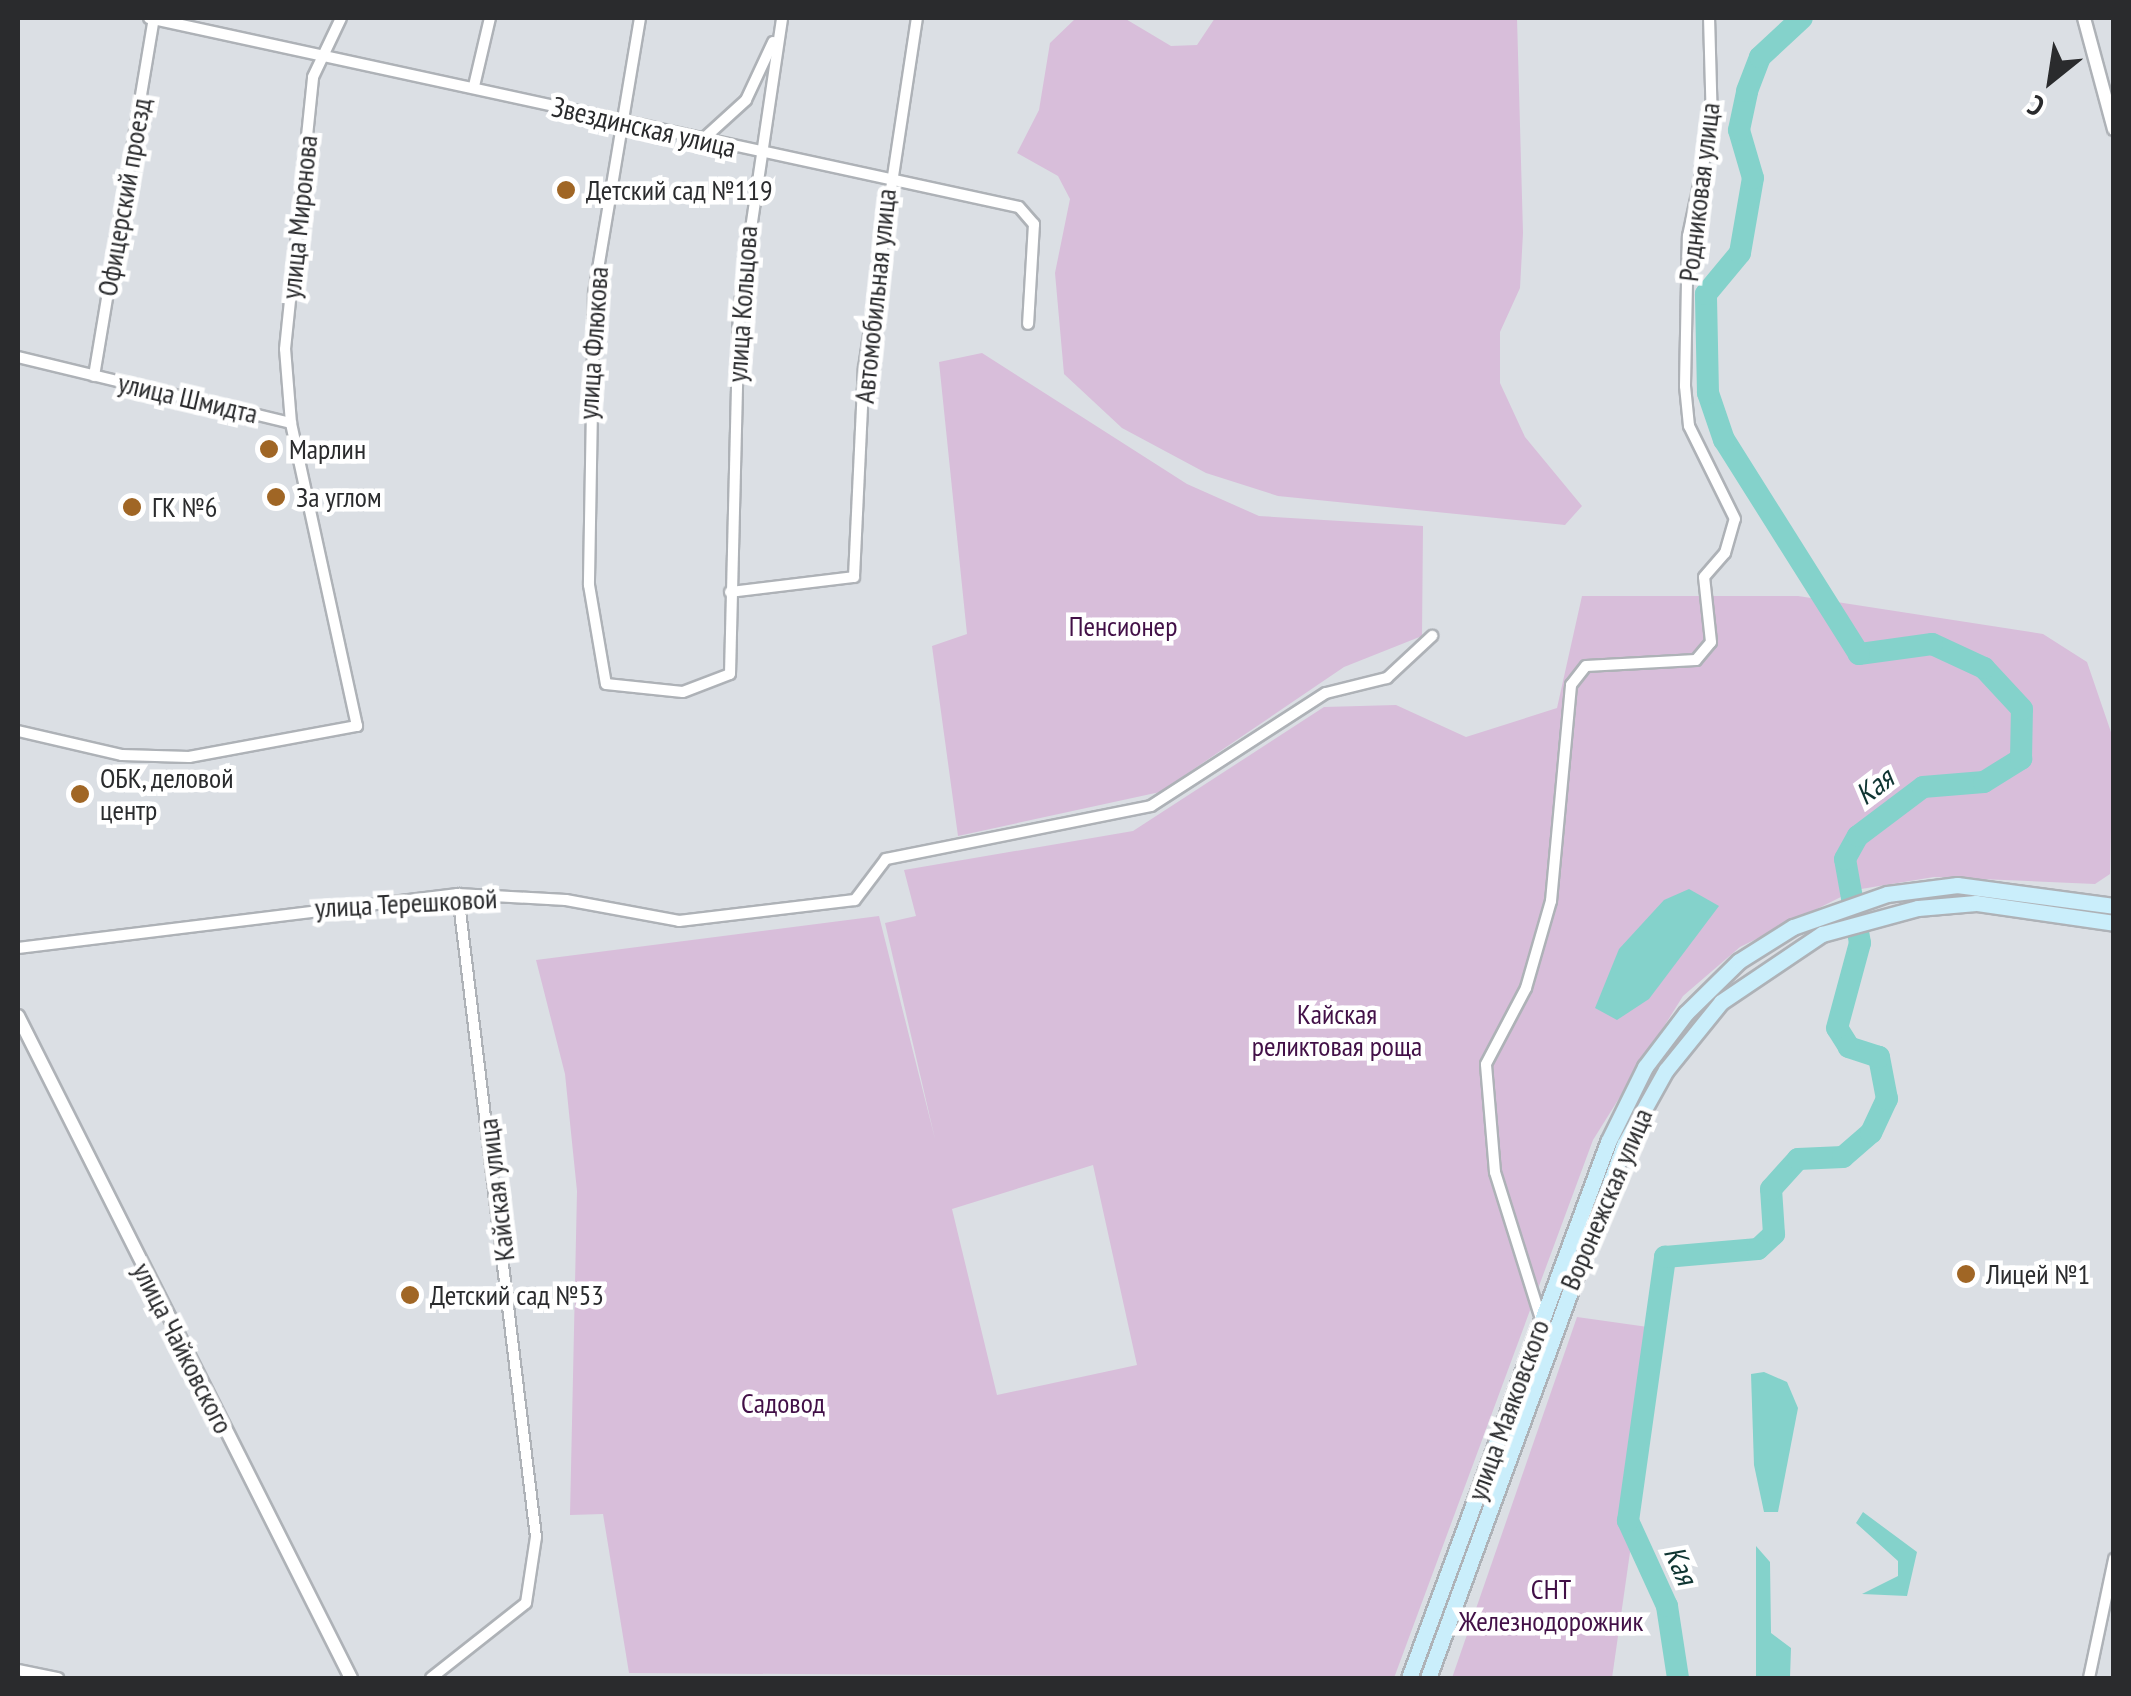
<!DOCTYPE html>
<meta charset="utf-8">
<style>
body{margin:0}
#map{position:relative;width:2131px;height:1696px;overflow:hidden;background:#dbdfe4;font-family:"PT Sans Narrow",sans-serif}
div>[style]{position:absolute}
.green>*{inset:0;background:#d8beda}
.water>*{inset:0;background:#84d2cb}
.river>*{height:22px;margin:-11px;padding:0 11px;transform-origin:11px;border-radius:11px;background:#84d2cb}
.roads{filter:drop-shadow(2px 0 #aeb2b7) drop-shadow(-2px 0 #aeb2b7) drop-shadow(0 2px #aeb2b7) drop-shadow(0 -2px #aeb2b7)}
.minor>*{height:10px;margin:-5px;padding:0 5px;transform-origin:5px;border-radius:5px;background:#fff}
.tertiary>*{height:12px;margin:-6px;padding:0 6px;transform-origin:6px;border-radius:6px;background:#fff}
.primary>*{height:15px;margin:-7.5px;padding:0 7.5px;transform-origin:7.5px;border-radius:7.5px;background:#caeefb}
.dots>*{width:28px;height:28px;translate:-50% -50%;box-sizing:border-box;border:5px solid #fff;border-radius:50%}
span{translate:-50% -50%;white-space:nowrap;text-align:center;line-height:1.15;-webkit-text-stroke:9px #fff;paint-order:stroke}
.street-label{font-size:28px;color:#2a2b2d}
.poi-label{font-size:28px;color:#2a2b2d}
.left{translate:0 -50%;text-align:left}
.park-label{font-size:28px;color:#421047}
.water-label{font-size:30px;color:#0f3532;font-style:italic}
.frame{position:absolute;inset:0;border:20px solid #2a2b2d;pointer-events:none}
.north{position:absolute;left:2001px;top:30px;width:100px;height:100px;-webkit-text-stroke:8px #fff;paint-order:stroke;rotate:210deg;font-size:28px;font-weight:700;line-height:40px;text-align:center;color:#2a2b2d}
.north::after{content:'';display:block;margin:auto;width:35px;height:45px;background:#2a2b2d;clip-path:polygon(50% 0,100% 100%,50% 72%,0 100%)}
</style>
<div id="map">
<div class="green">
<i style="clip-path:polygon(1076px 18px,1124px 18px,1171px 46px,1197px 45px,1215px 18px,1517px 18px,1523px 233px,1520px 288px,1500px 332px,1500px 383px,1525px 437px,1582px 506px,1565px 525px,1278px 496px,1206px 473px,1122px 428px,1064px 374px,1055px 273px,1070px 199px,1058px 176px,1017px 153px,1039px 110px,1050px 43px)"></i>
<i style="clip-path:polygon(982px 353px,1187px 484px,1259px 516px,1423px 526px,1422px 636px,1344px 667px,1160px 792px,958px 836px,932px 646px,967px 634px,939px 362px)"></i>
<i style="clip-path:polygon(evenodd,1582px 596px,1798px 596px,2043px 634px,2087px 662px,2113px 738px,2110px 874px,2095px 884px,1934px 877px,1855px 890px,1740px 947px,1683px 996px,1593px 1140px,1394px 1678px,629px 1673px,603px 1514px,570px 1515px,577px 1191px,565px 1074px,536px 960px,879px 916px,935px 1139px,885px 923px,916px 916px,904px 870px,1133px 831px,1324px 707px,1396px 705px,1466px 737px,1557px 708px,1582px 596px,1093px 1165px,1137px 1365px,997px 1395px,952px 1209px,1093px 1165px)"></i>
<i style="clip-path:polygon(1577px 1317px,1662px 1329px,1612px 1678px,1452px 1678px)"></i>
</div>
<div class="water">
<i style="clip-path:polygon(1689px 889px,1719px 906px,1649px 999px,1617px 1020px,1595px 1008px,1619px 949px,1664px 900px)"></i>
<i style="clip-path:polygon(1764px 1372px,1787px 1382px,1798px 1408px,1778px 1512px,1764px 1512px,1754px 1465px,1751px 1374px)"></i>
<i style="clip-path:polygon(1863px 1512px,1917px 1552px,1907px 1596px,1862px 1594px,1898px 1576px,1898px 1561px,1856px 1523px)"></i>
<i style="clip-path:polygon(1756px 1546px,1770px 1562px,1771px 1633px,1791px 1648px,1790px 1678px,1756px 1678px)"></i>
</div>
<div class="river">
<i style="left:1678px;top:1678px;width:73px;rotate:-98.7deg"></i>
<i style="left:1667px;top:1606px;width:94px;rotate:-114.6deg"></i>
<i style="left:1628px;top:1521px;width:267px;rotate:-82deg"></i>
<i style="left:1665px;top:1257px;width:93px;rotate:-4.9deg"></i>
<i style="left:1758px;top:1249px;width:22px;rotate:-43deg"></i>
<i style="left:1774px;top:1234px;width:45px;rotate:-93.8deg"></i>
<i style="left:1771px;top:1189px;width:40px;rotate:-48deg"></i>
<i style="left:1798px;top:1159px;width:45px;rotate:-2.5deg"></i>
<i style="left:1843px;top:1157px;width:37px;rotate:-41deg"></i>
<i style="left:1871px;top:1133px;width:38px;rotate:-65deg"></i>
<i style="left:1887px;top:1099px;width:43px;rotate:-100.8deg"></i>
<i style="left:1879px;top:1057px;width:32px;rotate:-162deg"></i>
<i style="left:1849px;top:1047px;width:22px;rotate:-122deg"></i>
<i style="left:1837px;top:1028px;width:88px;rotate:-74.9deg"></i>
<i style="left:1860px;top:943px;width:85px;rotate:-100.1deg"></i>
<i style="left:1845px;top:859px;width:26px;rotate:-61deg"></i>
<i style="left:1858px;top:836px;width:81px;rotate:-37deg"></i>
<i style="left:1923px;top:787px;width:61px;rotate:-4.7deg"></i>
<i style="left:1984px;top:782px;width:44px;rotate:-31.9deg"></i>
<i style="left:2021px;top:759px;width:50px;rotate:-88.9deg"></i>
<i style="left:2022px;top:709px;width:56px;rotate:-132.8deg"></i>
<i style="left:1984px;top:668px;width:57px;rotate:-155.2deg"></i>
<i style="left:1932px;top:644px;width:74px;rotate:172.2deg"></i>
<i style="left:1859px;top:654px;width:253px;rotate:-122.2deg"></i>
<i style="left:1724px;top:440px;width:50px;rotate:-108.8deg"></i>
<i style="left:1708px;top:393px;width:99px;rotate:-91.2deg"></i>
<i style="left:1706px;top:294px;width:53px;rotate:-50.3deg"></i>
<i style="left:1740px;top:253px;width:76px;rotate:-80.2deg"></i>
<i style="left:1753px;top:178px;width:50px;rotate:-106.3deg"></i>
<i style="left:1739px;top:130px;width:40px;rotate:-78deg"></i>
<i style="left:1747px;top:91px;width:36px;rotate:-69deg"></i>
<i style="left:1760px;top:57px;width:57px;rotate:-42.9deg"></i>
</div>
<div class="roads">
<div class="minor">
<i style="left:149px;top:18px;width:890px;rotate:12.26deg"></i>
<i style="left:1019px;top:207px;width:23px;rotate:49deg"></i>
<i style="left:1034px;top:224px;width:100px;rotate:93.4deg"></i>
<i style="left:640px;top:18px;width:279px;rotate:99.5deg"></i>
<i style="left:594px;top:293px;width:292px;rotate:91deg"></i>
<i style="left:589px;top:585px;width:100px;rotate:80.3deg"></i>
<i style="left:606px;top:684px;width:77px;rotate:5.9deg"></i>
<i style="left:683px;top:692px;width:50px;rotate:-21deg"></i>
<i style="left:730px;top:674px;width:364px;rotate:-88.6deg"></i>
<i style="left:739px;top:310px;width:294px;rotate:-81.6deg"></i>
<i style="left:474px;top:86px;width:70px;rotate:-76.8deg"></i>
<i style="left:701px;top:141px;width:61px;rotate:-42.3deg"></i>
<i style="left:746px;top:100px;width:64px;rotate:-65deg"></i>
<i style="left:18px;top:357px;width:281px;rotate:13.6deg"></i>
<i style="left:94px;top:376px;width:362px;rotate:-80.5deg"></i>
<i style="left:730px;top:592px;width:125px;rotate:-6.9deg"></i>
<i style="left:854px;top:577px;width:209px;rotate:-87.3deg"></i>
<i style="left:864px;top:368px;width:354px;rotate:-81.4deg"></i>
<i style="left:18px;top:731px;width:107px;rotate:13deg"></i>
<i style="left:122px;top:755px;width:67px;rotate:1.7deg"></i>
<i style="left:189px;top:757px;width:171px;rotate:-10.5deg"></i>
<i style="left:357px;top:726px;width:310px;rotate:-102.3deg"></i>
<i style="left:291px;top:423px;width:74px;rotate:-94.6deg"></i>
<i style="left:285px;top:349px;width:273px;rotate:-84.1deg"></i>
<i style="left:313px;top:77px;width:65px;rotate:-64.6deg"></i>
<i style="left:18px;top:948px;width:443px;rotate:-7deg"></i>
<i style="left:458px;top:894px;width:108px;rotate:3.2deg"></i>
<i style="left:566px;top:900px;width:115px;rotate:10.5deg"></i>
<i style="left:679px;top:921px;width:177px;rotate:-6.8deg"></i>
<i style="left:855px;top:900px;width:51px;rotate:-52.9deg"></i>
<i style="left:886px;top:859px;width:270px;rotate:-11.3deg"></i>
<i style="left:1151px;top:806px;width:208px;rotate:-32.9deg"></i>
<i style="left:1326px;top:693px;width:63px;rotate:-13.8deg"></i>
<i style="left:1387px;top:678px;width:62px;rotate:-43deg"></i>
<i style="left:1541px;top:1319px;width:154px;rotate:-107.4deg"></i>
<i style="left:1495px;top:1172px;width:108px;rotate:-94.8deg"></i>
<i style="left:1486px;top:1064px;width:86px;rotate:-62.2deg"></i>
<i style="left:1526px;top:988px;width:91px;rotate:-74deg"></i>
<i style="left:1551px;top:901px;width:217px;rotate:-84.7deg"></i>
<i style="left:1571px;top:685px;width:24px;rotate:-52deg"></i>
<i style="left:1586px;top:666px;width:110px;rotate:-3.1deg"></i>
<i style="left:1696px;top:660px;width:23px;rotate:-50deg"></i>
<i style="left:1711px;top:642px;width:65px;rotate:-96.1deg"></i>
<i style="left:1704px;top:577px;width:32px;rotate:-49deg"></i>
<i style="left:1725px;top:553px;width:35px;rotate:-74deg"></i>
<i style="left:1735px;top:519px;width:104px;rotate:-116.3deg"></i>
<i style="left:1689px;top:426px;width:40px;rotate:-95.7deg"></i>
<i style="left:1685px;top:386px;width:150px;rotate:-88.9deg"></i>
<i style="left:1688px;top:236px;width:115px;rotate:-77.9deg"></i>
<i style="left:1712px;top:124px;width:106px;rotate:-91.6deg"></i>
<i style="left:18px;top:1670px;width:41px;rotate:11.3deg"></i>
<i style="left:431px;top:1678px;width:121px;rotate:-38.3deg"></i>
<i style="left:526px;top:1603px;width:67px;rotate:-81.4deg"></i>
<i style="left:536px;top:1537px;width:648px;rotate:-96.92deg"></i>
<i style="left:2089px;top:1678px;width:122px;rotate:-78.1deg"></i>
</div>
<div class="tertiary">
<i style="left:2084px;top:18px;width:115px;rotate:74.9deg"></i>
<i style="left:18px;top:1016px;width:741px;rotate:63.3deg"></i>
</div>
<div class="primary">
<i style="left:1409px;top:1678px;width:572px;rotate:-69.63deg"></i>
<i style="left:1608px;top:1142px;width:84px;rotate:-63.7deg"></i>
<i style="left:1645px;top:1067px;width:68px;rotate:-52.8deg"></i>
<i style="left:1686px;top:1013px;width:74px;rotate:-44.5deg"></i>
<i style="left:1739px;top:961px;width:64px;rotate:-32.2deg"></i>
<i style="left:1793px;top:927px;width:100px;rotate:-19.3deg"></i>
<i style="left:1887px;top:894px;width:71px;rotate:-7.3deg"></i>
<i style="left:1957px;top:885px;width:158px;rotate:7.6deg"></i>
<i style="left:1428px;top:1678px;width:568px;rotate:-69.81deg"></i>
<i style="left:1624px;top:1145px;width:86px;rotate:-60.8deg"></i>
<i style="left:1666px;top:1070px;width:87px;rotate:-51deg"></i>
<i style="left:1721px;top:1002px;width:122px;rotate:-34deg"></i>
<i style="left:1822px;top:934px;width:99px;rotate:-15.2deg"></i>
<i style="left:1918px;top:908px;width:58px;rotate:-4.9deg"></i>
<i style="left:1976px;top:903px;width:139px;rotate:8.2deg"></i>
</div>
</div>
<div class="dots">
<i style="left:566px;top:190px;background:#a06625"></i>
<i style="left:269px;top:449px;background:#a06625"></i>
<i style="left:276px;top:497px;background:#a06625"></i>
<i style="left:132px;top:507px;background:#a06625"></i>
<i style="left:80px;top:794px;background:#a06625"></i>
<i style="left:1966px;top:1274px;background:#a06625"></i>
<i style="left:410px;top:1295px;background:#a06625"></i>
</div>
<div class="street-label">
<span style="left:644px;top:127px;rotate:13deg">Звездинская улица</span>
<span style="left:1699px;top:192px;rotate:-83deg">Родниковая улица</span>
<span style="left:124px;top:197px;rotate:-80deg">Офицерский проезд</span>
<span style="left:299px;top:217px;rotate:-84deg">улица Миронова</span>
<span style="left:875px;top:296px;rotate:-84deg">Автомобильная улица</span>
<span style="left:742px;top:304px;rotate:-86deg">улица Кольцова</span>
<span style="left:593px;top:343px;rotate:-86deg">улица Флюкова</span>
<span style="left:188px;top:398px;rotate:13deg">улица Шмидта</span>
<span style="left:406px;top:903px;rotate:-3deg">улица Терешковой</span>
<span style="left:496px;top:1190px;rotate:-97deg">Кайская улица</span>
<span style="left:1606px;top:1199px;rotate:-67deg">Воронежская улица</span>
<span style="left:183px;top:1348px;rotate:63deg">улица Чайковского</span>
<span style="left:1508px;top:1410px;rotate:-70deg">улица Маяковского</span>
</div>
<div class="poi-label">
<span class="left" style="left:586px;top:190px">Детский сад №119</span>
<span class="left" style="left:289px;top:449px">Марлин</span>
<span class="left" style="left:296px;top:497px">За углом</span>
<span class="left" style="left:152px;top:507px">ГК №6</span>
<span class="left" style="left:100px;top:794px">ОБК, деловой<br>центр</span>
<span class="left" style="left:1986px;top:1274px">Лицей №1</span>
<span class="left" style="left:430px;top:1295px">Детский сад №53</span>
</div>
<div class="park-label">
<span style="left:1123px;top:626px">Пенсионер</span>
<span style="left:1337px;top:1030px">Кайская<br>реликтовая роща</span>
<span style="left:783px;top:1403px">Садовод</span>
<span style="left:1551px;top:1605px">СНТ<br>Железнодорожник</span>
</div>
<div class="water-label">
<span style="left:1874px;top:786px;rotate:-37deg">Кая</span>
<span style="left:1681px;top:1565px;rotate:66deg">Кая</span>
</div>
<div class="frame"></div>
<div class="north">С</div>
</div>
